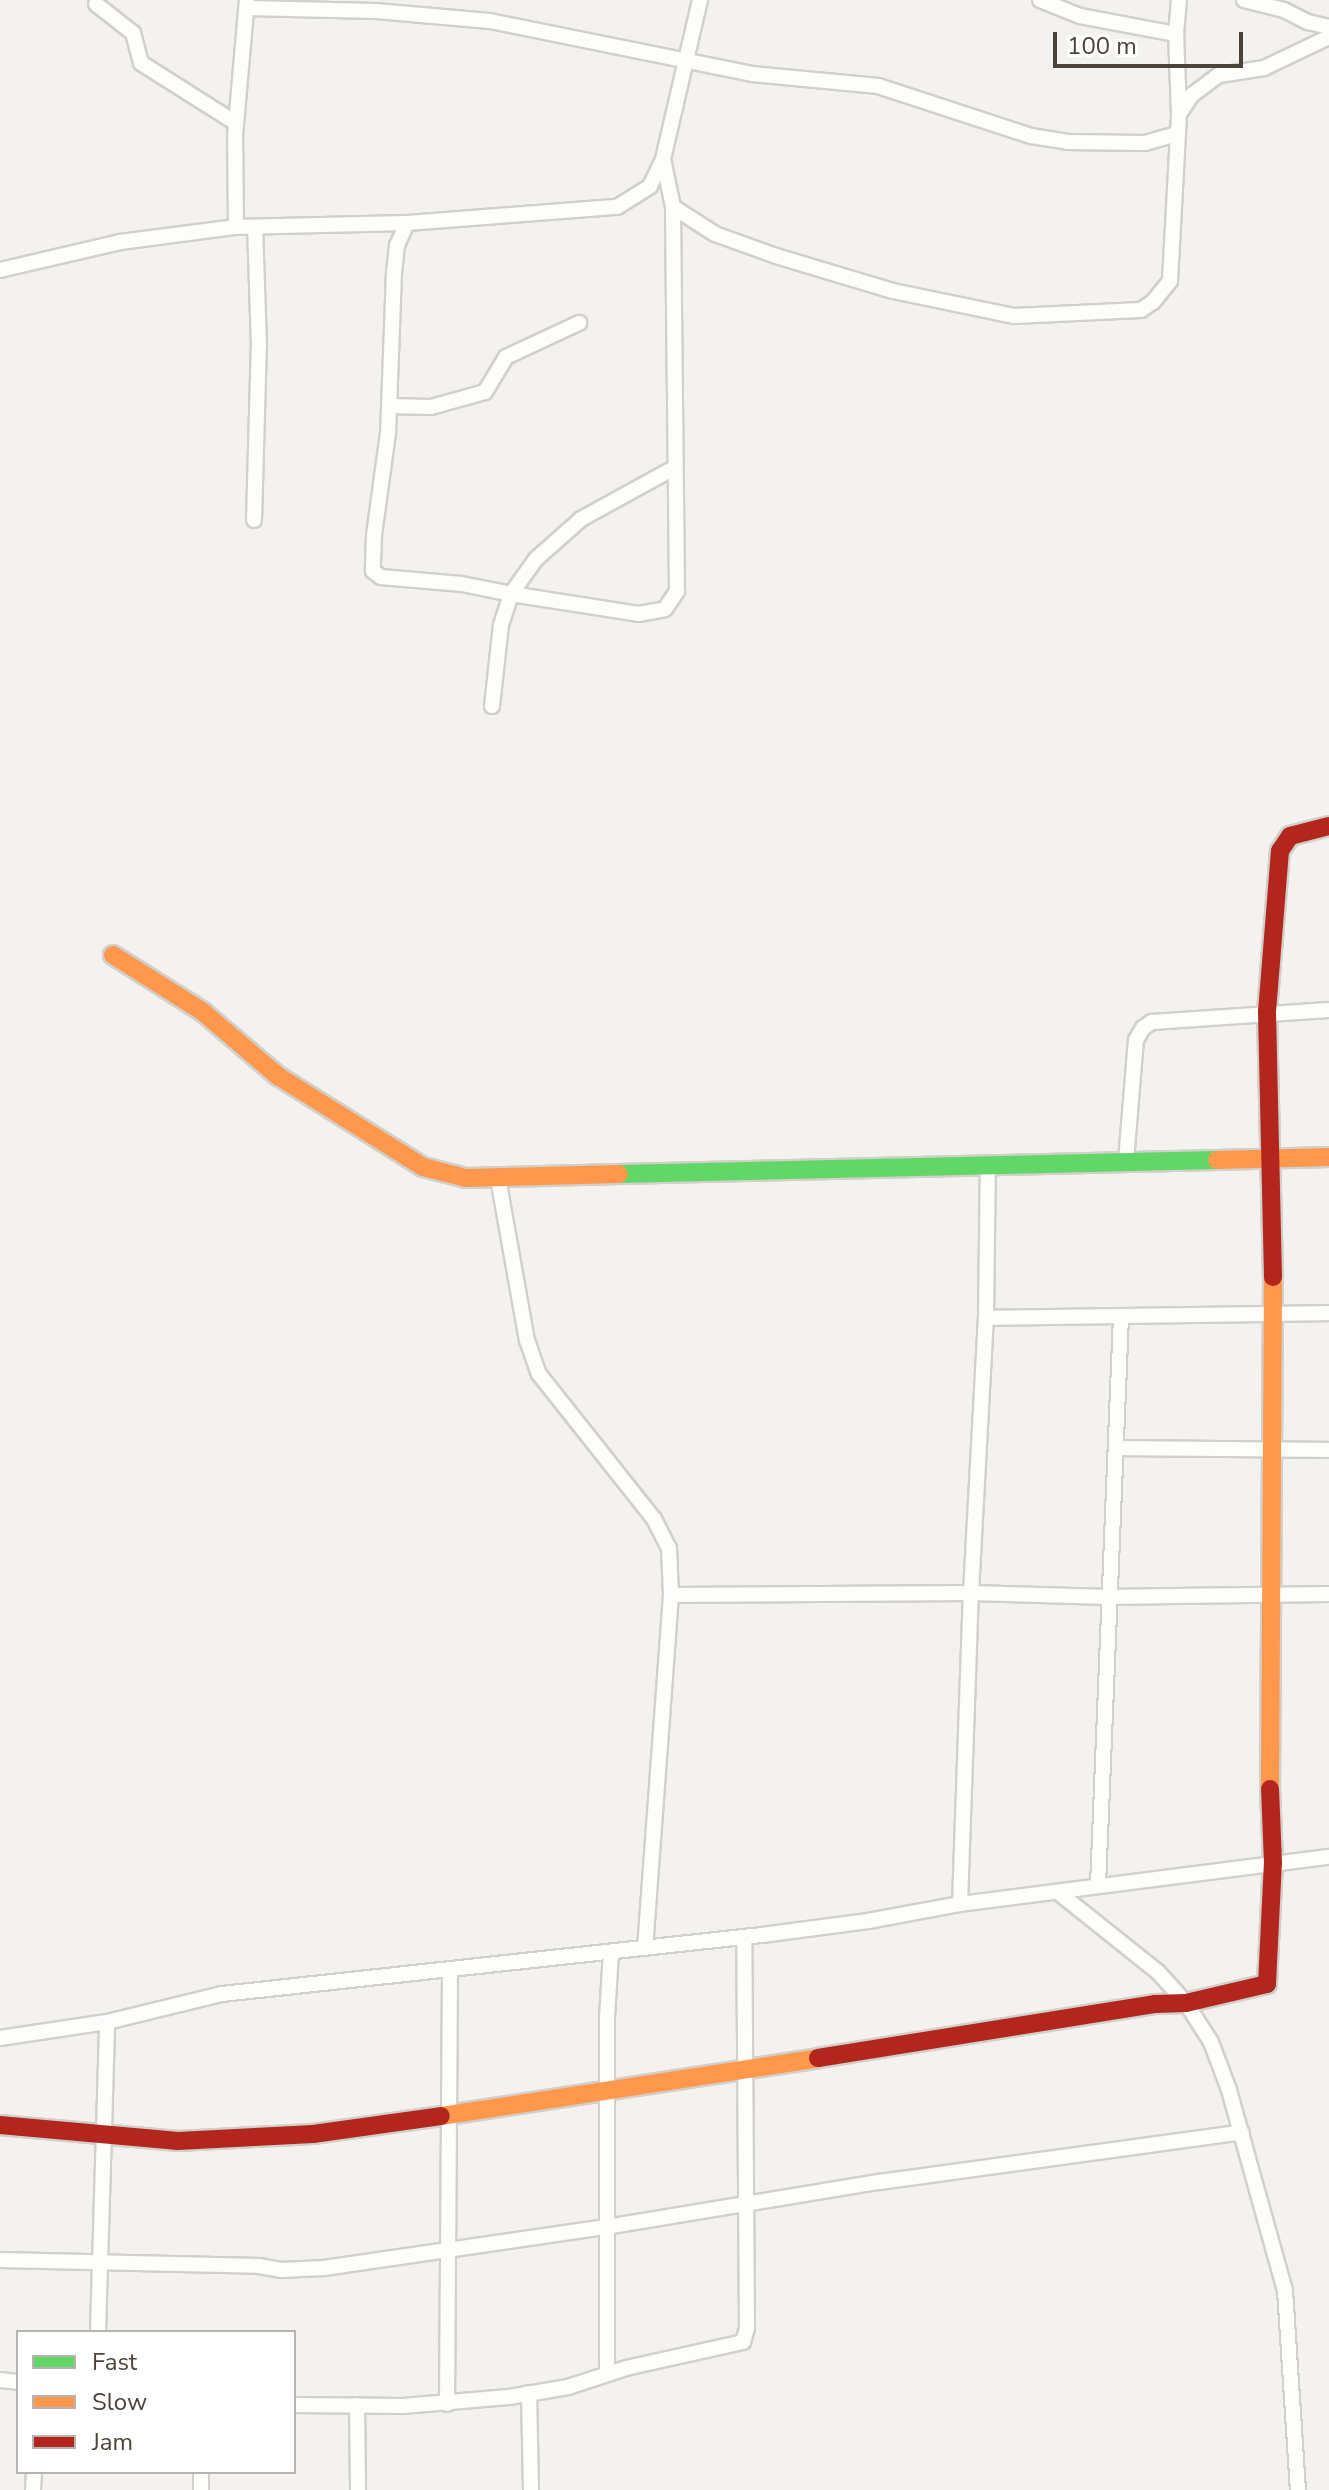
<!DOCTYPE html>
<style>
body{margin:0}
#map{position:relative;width:1329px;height:2490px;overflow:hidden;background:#f4f2ee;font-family:"Nunito Sans",sans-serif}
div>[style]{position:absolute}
.roads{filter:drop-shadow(2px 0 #d2d0cb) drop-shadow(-2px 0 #d2d0cb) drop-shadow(0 2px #d2d0cb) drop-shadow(0 -2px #d2d0cb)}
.street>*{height:14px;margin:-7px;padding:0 7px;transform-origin:7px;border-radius:7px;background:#fdfdfc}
.fast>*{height:18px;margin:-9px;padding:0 9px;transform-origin:9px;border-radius:9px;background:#63d668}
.slow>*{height:18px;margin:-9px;padding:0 9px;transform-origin:9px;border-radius:9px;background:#ff974d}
.jam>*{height:18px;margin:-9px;padding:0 9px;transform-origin:9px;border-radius:9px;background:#b3261e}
span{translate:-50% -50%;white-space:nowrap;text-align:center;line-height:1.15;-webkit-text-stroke:8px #fff;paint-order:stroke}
.legend{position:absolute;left:16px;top:2330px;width:280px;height:144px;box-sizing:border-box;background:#fff;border:2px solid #b7b4b0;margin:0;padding:10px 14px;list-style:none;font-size:24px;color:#4b4439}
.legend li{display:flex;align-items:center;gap:16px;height:40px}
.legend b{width:40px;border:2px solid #b7b4b0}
.scale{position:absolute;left:1053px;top:32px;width:190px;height:36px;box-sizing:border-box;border:4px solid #4b4439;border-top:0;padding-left:10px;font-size:24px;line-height:28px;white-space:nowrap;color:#4b4439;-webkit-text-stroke:6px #fff;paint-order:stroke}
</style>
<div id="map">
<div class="roads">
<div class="street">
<i style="left:1040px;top:0;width:43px;rotate:21.8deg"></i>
<i style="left:1080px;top:16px;width:98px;rotate:10.6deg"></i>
<i style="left:1244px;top:0;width:41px;rotate:14deg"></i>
<i style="left:1284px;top:10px;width:27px;rotate:27deg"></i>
<i style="left:1308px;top:22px;width:22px;rotate:13deg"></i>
<i style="left:96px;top:4px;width:47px;rotate:38.1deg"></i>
<i style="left:133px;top:33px;width:31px;rotate:75deg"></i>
<i style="left:141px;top:63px;width:112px;rotate:32.3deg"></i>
<i style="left:247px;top:8px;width:129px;rotate:1.3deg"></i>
<i style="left:376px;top:11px;width:114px;rotate:5deg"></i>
<i style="left:490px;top:21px;width:267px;rotate:11.4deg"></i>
<i style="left:752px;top:74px;width:127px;rotate:5.4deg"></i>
<i style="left:878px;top:86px;width:161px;rotate:18.1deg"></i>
<i style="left:1031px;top:136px;width:36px;rotate:9deg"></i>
<i style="left:1067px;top:142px;width:78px;rotate:0.7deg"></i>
<i style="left:1145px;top:143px;width:33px;rotate:-16deg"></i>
<i style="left:1179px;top:114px;width:23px;rotate:-56deg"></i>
<i style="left:1192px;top:95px;width:34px;rotate:-37deg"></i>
<i style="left:1219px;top:75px;width:46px;rotate:-8.8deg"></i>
<i style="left:1264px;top:68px;width:72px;rotate:-25.5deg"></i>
<i style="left:663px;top:159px;width:49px;rotate:78.2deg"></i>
<i style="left:673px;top:207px;width:50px;rotate:32.7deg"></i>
<i style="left:715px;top:234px;width:65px;rotate:19.8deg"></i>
<i style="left:776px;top:256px;width:122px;rotate:16.7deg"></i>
<i style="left:893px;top:291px;width:124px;rotate:11.7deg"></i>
<i style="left:1014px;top:316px;width:127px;rotate:-2.7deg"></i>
<i style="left:1141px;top:310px;width:14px;rotate:-34deg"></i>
<i style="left:1153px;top:302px;width:27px;rotate:-51deg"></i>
<i style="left:1170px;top:281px;width:167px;rotate:-86.9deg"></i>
<i style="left:1179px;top:114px;width:80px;rotate:-92.1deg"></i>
<i style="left:1176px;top:34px;width:34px;rotate:-85deg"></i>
<i style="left:407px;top:223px;width:24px;rotate:114deg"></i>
<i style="left:397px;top:245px;width:27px;rotate:96deg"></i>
<i style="left:394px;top:272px;width:161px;rotate:92.1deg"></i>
<i style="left:388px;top:433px;width:103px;rotate:97.8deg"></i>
<i style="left:374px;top:535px;width:36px;rotate:92deg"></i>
<i style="left:373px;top:571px;width:10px;rotate:37deg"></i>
<i style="left:381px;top:577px;width:81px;rotate:4.9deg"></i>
<i style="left:462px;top:584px;width:50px;rotate:11.5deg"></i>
<i style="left:511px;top:594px;width:43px;rotate:-54.5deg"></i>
<i style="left:536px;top:559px;width:60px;rotate:-41.6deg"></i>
<i style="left:581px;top:519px;width:106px;rotate:-28.7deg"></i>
<i style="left:236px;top:227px;width:91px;rotate:-90.6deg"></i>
<i style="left:235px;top:136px;width:137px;rotate:-85deg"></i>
<i style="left:0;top:270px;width:123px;rotate:-13.1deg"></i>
<i style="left:120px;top:242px;width:117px;rotate:-7.4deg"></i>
<i style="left:236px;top:227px;width:171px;rotate:-1.3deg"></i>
<i style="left:407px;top:223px;width:211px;rotate:-4.4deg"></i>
<i style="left:617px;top:207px;width:39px;rotate:-32deg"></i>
<i style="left:650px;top:186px;width:30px;rotate:-64deg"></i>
<i style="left:663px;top:159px;width:163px;rotate:-76.9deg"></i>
<i style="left:389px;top:406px;width:42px;rotate:1.4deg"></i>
<i style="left:431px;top:407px;width:56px;rotate:-15.5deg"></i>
<i style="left:485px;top:392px;width:41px;rotate:-59deg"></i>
<i style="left:506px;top:357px;width:81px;rotate:-25deg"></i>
<i style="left:254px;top:520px;width:174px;rotate:-88.4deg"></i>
<i style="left:259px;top:346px;width:119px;rotate:-91.9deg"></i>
<i style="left:492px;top:706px;width:81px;rotate:-83.7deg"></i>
<i style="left:501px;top:625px;width:33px;rotate:-72deg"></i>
<i style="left:511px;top:594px;width:129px;rotate:8.9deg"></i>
<i style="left:638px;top:614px;width:27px;rotate:-10deg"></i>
<i style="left:665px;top:609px;width:22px;rotate:-56deg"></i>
<i style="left:677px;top:591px;width:384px;rotate:-90.6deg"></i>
<i style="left:1126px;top:1161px;width:121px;rotate:-85.3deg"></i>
<i style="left:1136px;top:1040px;width:14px;rotate:-60deg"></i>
<i style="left:1143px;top:1028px;width:11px;rotate:-34deg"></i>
<i style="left:1152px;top:1022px;width:177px;rotate:-3.9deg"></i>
<i style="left:498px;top:1178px;width:165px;rotate:79.9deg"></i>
<i style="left:527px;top:1340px;width:36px;rotate:71deg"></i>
<i style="left:539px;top:1374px;width:185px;rotate:51.6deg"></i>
<i style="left:654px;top:1519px;width:33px;rotate:63deg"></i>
<i style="left:669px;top:1548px;width:47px;rotate:87.6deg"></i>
<i style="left:671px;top:1595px;width:354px;rotate:94.2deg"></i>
<i style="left:986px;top:1318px;width:343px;rotate:-0.8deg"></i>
<i style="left:1117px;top:1448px;width:212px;rotate:0.5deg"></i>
<i style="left:671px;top:1595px;width:300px;rotate:-0.4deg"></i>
<i style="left:971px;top:1593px;width:138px;rotate:1.7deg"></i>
<i style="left:1109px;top:1597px;width:220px;rotate:-0.8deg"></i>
<i style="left:1098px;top:1886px;width:570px;rotate:-87.69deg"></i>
<i style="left:1059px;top:1893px;width:127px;rotate:38.6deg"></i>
<i style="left:1158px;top:1972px;width:42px;rotate:47.9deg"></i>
<i style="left:1186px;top:2003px;width:46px;rotate:57.3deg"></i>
<i style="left:1211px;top:2042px;width:51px;rotate:69.4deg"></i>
<i style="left:1229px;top:2090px;width:208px;rotate:74.4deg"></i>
<i style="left:1285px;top:2290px;width:200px;rotate:86.3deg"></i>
<i style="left:960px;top:1904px;width:311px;rotate:-88deg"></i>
<i style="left:971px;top:1593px;width:275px;rotate:-86.9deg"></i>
<i style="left:986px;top:1318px;width:153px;rotate:-89.3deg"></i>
<i style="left:0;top:2038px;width:108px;rotate:-8.5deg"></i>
<i style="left:107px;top:2022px;width:118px;rotate:-13.7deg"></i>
<i style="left:222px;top:1994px;width:543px;rotate:-6.24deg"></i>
<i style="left:762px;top:1935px;width:107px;rotate:-7.5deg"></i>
<i style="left:868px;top:1921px;width:94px;rotate:-10.5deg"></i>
<i style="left:960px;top:1904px;width:372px;rotate:-7.3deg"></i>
<i style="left:0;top:2260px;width:259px;rotate:1.3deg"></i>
<i style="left:259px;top:2266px;width:22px;rotate:10deg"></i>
<i style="left:281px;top:2270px;width:43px;rotate:-2.7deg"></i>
<i style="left:324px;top:2268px;width:285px;rotate:-8.3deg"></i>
<i style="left:606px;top:2227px;width:277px;rotate:-9.4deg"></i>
<i style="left:879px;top:2182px;width:366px;rotate:-7.8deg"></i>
<i style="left:98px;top:2332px;width:310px;rotate:-88.3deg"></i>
<i style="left:607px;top:2374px;width:357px;rotate:-90deg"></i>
<i style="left:607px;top:2017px;width:65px;rotate:-86.5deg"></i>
<i style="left:0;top:2380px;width:18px;rotate:6deg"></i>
<i style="left:529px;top:2393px;width:97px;rotate:88.8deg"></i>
<i style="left:447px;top:2404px;width:434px;rotate:-89.6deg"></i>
<i style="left:294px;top:2405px;width:109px;rotate:0.5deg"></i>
<i style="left:403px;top:2406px;width:106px;rotate:-4.9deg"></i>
<i style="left:509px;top:2397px;width:60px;rotate:-9.6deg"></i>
<i style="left:568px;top:2387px;width:61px;rotate:-18.1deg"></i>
<i style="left:626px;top:2368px;width:120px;rotate:-12.5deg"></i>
<i style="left:743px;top:2342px;width:15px;rotate:-74deg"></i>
<i style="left:747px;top:2328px;width:391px;rotate:-90.4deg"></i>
<i style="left:357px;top:2405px;width:85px;rotate:89.3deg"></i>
<i style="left:33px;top:2490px;width:18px;rotate:-87deg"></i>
<i style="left:201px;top:2490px;width:18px;rotate:-90deg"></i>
</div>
<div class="fast">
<i style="left:619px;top:1174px;width:598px;rotate:-1.34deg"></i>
</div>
<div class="slow">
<i style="left:113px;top:955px;width:107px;rotate:32.3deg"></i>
<i style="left:203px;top:1012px;width:99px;rotate:40.5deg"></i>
<i style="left:278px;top:1076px;width:171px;rotate:32.1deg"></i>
<i style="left:423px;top:1167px;width:44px;rotate:14.3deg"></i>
<i style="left:466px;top:1178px;width:153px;rotate:-1.5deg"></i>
<i style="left:1217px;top:1160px;width:112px;rotate:-1.5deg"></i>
<i style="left:1270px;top:1789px;width:512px;rotate:-89.66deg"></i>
<i style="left:441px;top:2116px;width:381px;rotate:-8.7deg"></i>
</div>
<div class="jam">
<i style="left:1273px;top:1277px;width:265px;rotate:-91.3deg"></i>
<i style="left:1267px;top:1012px;width:162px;rotate:-85.4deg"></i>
<i style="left:1280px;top:851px;width:18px;rotate:-56deg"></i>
<i style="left:1290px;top:836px;width:40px;rotate:-14.4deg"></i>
<i style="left:818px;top:2058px;width:342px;rotate:-9.1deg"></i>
<i style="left:1156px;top:2004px;width:30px;rotate:-2deg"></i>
<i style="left:1186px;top:2003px;width:83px;rotate:-13.2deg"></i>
<i style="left:1267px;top:1984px;width:121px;rotate:-87.2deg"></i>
<i style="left:1273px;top:1863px;width:74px;rotate:-92.3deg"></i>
<i style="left:0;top:2125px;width:179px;rotate:5.1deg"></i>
<i style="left:178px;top:2141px;width:135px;rotate:-3deg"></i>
<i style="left:313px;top:2134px;width:129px;rotate:-8deg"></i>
</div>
</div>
<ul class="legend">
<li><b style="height:10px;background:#63d668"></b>Fast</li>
<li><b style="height:10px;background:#ff974d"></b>Slow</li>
<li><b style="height:10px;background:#b3261e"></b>Jam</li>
</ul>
<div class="scale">100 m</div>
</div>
